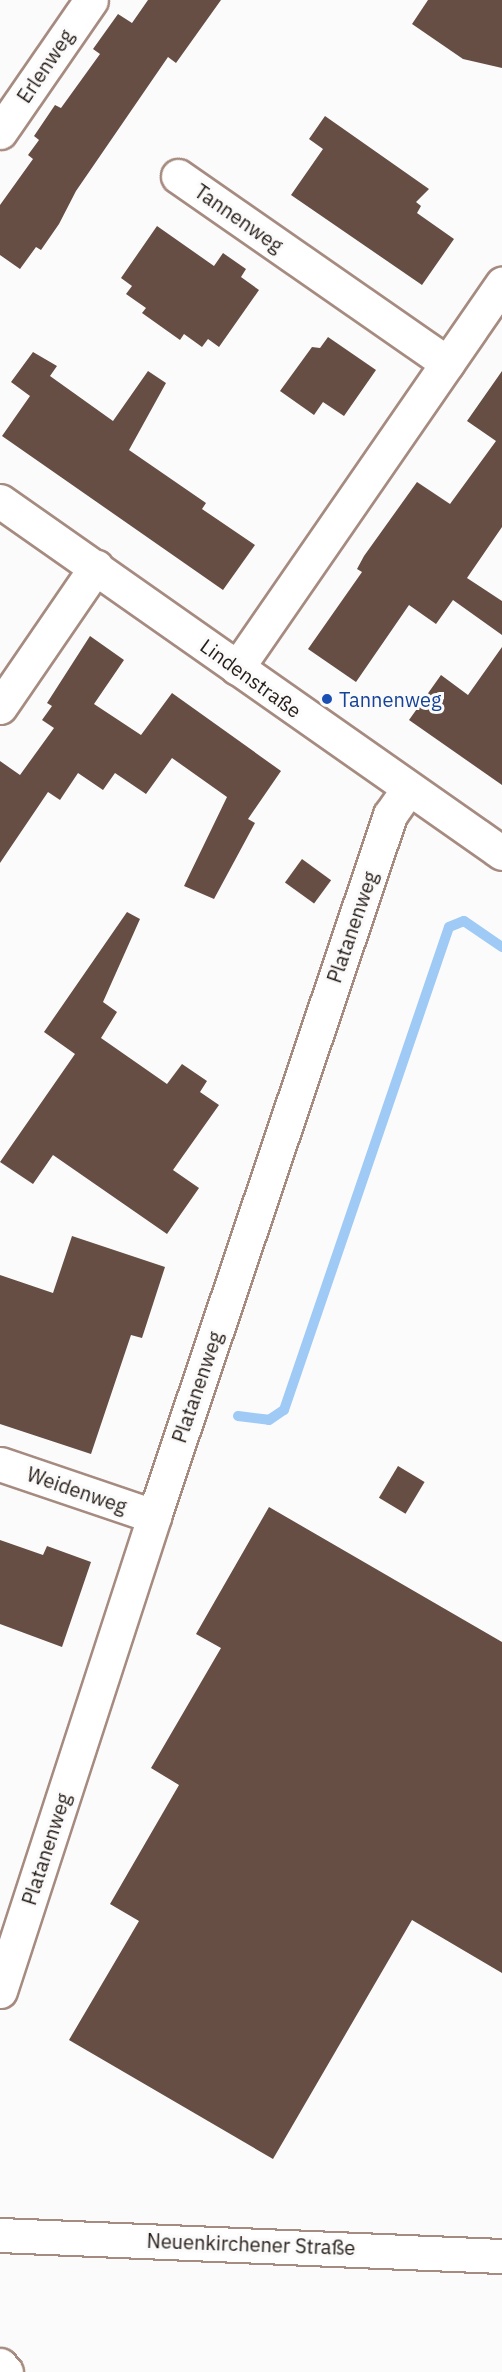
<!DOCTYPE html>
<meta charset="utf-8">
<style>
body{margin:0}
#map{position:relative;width:502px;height:2372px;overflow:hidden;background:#fbfbfb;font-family:"IBM Plex Sans",sans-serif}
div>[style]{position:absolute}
.stream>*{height:10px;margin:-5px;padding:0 5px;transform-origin:5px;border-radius:5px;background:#9ecaf5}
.building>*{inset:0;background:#674e44;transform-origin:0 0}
.roads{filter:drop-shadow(2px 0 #a68b80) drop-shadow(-2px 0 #a68b80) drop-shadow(0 2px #a68b80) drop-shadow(0 -2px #a68b80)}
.minor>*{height:33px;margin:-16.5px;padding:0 16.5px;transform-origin:16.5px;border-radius:16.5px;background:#fff}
.major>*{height:33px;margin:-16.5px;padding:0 16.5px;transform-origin:16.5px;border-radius:16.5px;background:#fff}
.dots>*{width:16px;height:16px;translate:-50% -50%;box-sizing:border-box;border:3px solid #fbfbfb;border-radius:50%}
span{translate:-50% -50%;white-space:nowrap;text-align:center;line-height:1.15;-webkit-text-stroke:6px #fbfbfb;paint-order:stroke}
.street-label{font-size:20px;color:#261c17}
.transit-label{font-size:20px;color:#164399}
.left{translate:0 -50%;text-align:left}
</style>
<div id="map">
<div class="stream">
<i style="left:238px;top:1416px;width:31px;rotate:7deg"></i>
<i style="left:269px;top:1420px;width:18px;rotate:-34deg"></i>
<i style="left:284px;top:1410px;width:510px;rotate:-71.14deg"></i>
<i style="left:449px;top:927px;width:16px;rotate:-22deg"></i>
<i style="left:464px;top:921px;width:46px;rotate:34.4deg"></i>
</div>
<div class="building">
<i style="clip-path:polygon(148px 0,221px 0,176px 63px,168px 57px,76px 191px,59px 224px,41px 250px,36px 247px,20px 269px,0 255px,0 205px,33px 159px,28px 155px,39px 140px,34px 136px,55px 105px,61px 108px,100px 54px,93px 49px,118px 14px,132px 23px)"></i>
<i style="clip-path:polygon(428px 0,502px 0,502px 68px,463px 59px,412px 24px)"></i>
<i style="clip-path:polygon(325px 116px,429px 189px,416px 202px,421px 206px,417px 213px,454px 239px,422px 285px,291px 195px,323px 149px,309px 139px)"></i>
<i style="clip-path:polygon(157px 226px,214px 266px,223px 253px,246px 269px,241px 277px,259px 290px,219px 347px,208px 339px,202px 347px,184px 334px,180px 340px,142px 313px,146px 308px,126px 294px,132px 286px,121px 278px)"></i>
<i style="clip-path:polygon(328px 337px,376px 370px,344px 416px,323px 402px,314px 415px,280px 391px,312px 347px,320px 348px)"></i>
<i style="clip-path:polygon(33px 352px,57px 366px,50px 376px,113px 421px,148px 371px,166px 383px,129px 450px,206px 503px,202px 509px,255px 545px,223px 590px,2px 436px,30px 396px,11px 382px)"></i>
<i style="clip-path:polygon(502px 371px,502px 527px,467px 578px,502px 601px,502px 635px,453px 600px,436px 624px,409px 605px,356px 682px,308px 649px,362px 572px,357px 569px,364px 556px,417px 482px,450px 504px,496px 441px,467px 421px)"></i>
<i style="clip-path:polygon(90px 636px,124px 660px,94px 704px,141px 735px,172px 693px,281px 771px,248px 819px,255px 823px,214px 899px,184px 886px,227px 797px,172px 758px,146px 794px,115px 773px,103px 790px,78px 773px,60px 800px,48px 792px,0 863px,0 761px,20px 775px,54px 728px,42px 720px,52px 706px,47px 703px)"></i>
<i style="clip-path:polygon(502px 647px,502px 785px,409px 720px,441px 675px,468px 695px)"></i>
<i style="left:302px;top:859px;width:36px;height:29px;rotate:36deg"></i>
<i style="clip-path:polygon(127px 912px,140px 919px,103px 1002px,117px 1012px,101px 1038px,167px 1084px,182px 1064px,207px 1081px,200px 1092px,219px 1105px,173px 1170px,199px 1188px,167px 1234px,53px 1155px,33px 1184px,0 1162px,75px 1054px,44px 1032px)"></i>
<i style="clip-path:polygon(72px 1236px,165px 1267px,142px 1338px,131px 1335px,91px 1454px,0 1424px,0 1275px,53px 1293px)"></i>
<i style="left:398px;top:1466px;width:31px;height:37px;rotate:31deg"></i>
<i style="clip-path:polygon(269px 1507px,502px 1642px,502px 1973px,412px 1920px,273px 2159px,69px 2040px,139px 1921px,110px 1904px,179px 1785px,151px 1768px,221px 1648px,196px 1634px)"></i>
<i style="clip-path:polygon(0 1540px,43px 1555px,47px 1546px,91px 1562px,62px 1647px,0 1624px)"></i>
</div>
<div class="roads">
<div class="minor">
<i style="left:0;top:132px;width:160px;rotate:-55.4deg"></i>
<i style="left:178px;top:176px;width:328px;rotate:34.8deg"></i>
<i style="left:0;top:501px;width:613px;rotate:35.04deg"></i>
<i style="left:237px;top:668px;width:467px;rotate:-55.4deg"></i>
<i style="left:0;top:707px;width:170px;rotate:-55.6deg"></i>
<i style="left:0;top:1464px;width:163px;rotate:18.7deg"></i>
<i style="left:0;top:1991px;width:499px;rotate:-72deg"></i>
<i style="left:154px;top:1516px;width:740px;rotate:-71.39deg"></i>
<i style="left:390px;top:815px;width:32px;rotate:-55deg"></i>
<i style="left:0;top:2365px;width:9px;rotate:49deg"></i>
</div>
<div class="major">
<i style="left:0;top:2235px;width:502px;rotate:2.4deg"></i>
</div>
</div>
<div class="dots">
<i style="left:327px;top:699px;background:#1a4fb4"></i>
</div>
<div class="street-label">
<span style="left:45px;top:66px;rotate:-56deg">Erlenweg</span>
<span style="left:239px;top:218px;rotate:35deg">Tannenweg</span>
<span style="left:251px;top:678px;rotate:36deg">Lindenstraße</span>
<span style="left:352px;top:927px;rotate:-71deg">Platanenweg</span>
<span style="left:197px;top:1387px;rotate:-71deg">Platanenweg</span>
<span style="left:77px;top:1490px;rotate:19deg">Weidenweg</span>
<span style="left:46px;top:1849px;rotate:-72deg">Platanenweg</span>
<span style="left:251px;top:2244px;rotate:2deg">Neuenkirchener Straße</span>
</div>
<div class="transit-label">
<span class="left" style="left:339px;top:699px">Tannenweg</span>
</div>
</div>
